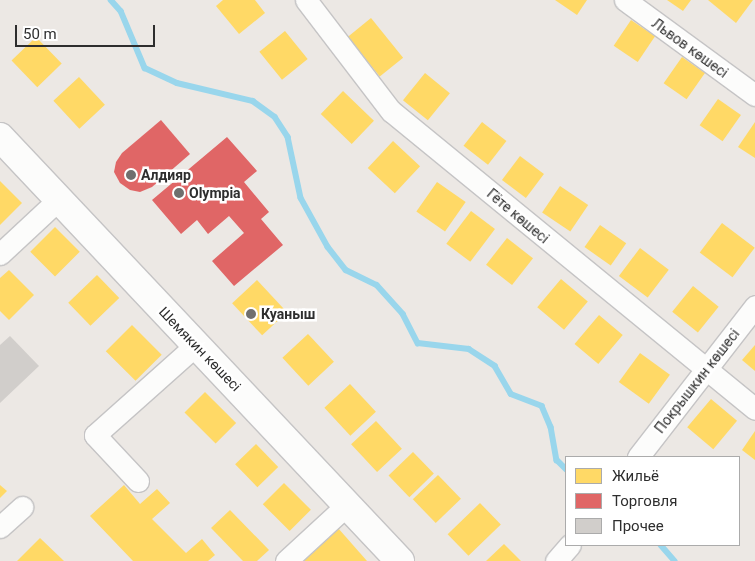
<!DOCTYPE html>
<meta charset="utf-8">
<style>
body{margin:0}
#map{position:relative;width:755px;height:561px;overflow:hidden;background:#ece8e4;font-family:Roboto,sans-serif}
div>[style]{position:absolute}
.homes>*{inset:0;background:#ffd966;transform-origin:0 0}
.shops>*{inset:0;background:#e06666}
.stream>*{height:5.5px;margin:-2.75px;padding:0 2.75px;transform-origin:2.75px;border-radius:2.75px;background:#99d6ec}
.building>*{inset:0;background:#d1cecb}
.roads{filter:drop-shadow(1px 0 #c5c4c5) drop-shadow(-1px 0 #c5c4c5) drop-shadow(0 1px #c5c4c5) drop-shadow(0 -1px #c5c4c5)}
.street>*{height:21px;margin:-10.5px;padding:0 10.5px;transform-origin:10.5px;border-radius:10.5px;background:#fcfcfb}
.secondary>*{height:28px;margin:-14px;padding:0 14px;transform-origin:14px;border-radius:14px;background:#fcfcfb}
.dots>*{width:14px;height:14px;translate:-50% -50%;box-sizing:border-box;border:2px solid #fff;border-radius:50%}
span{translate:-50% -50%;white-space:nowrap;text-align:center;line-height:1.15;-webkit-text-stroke:5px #fff;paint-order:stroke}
.street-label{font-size:14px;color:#2e2e2e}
.poi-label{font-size:14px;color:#2e2e2e;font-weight:700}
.left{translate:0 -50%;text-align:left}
.legend{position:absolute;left:565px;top:456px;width:175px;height:90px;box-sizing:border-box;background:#fff;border:1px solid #ababab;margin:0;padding:6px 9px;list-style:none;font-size:15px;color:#2e2e2e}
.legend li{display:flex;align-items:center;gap:10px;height:25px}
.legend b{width:25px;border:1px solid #ababab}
.scale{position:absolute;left:15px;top:25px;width:140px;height:22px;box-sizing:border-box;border:2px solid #2e2e2e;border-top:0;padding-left:6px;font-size:15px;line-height:18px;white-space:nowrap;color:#2e2e2e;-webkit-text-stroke:4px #fff;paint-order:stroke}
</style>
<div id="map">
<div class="homes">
<i style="clip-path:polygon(223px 0,255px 0,265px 13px,239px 34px,216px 6px)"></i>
<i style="clip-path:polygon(555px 0,587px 0,577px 15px)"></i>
<i style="clip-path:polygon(667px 0,691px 0,683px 11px)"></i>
<i style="clip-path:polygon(708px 0,753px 0,736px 23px)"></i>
<i style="left:371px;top:18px;width:51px;height:30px;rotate:51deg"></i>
<i style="left:631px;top:20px;width:29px;height:31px;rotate:34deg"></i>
<i style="left:285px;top:31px;width:36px;height:33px;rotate:51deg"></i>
<i style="left:36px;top:37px;width:37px;height:34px;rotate:46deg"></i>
<i style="left:682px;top:57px;width:28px;height:32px;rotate:35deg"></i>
<i style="left:425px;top:73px;width:32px;height:35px;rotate:39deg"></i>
<i style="left:79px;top:77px;width:38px;height:35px;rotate:47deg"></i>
<i style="left:343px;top:91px;width:43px;height:32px;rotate:44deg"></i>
<i style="left:718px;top:99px;width:28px;height:32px;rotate:35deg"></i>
<i style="left:482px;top:122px;width:31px;height:30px;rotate:38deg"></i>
<i style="clip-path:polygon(755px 122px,755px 158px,738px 147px)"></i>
<i style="left:393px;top:141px;width:37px;height:37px;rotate:43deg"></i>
<i style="left:520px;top:156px;width:30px;height:30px;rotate:37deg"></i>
<i style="clip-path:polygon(0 181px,22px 203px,0 225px)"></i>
<i style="left:437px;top:182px;width:35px;height:36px;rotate:35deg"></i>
<i style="left:560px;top:186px;width:34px;height:32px;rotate:34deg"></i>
<i style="left:471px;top:211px;width:30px;height:41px;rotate:37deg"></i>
<i style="left:722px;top:223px;width:41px;height:37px;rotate:37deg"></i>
<i style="left:600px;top:225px;width:32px;height:27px;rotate:35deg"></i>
<i style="left:55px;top:227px;width:35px;height:35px;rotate:45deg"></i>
<i style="left:507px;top:238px;width:33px;height:34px;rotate:38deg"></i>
<i style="left:640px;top:248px;width:36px;height:35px;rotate:37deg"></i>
<i style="clip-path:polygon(9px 270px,34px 295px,9px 320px,0 311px,0 278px)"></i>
<i style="left:97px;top:275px;width:32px;height:40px;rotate:46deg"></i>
<i style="left:561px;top:279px;width:35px;height:37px;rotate:40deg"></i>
<i style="left:257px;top:280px;width:44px;height:34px;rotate:47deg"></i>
<i style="left:693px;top:286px;width:33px;height:33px;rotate:39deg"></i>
<i style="left:599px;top:315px;width:31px;height:38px;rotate:40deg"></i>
<i style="left:132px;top:325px;width:42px;height:37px;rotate:45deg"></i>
<i style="left:308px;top:334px;width:38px;height:35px;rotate:47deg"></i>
<i style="clip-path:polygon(755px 345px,755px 371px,742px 360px)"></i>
<i style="left:640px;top:353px;width:37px;height:36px;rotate:36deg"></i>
<i style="left:350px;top:384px;width:38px;height:35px;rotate:47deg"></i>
<i style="left:205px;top:392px;width:44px;height:29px;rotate:45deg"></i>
<i style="left:711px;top:399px;width:34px;height:37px;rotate:40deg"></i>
<i style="left:376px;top:421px;width:38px;height:34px;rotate:47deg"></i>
<i style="clip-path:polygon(755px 431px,755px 460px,742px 450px)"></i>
<i style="left:256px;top:444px;width:32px;height:29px;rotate:46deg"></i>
<i style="left:413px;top:452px;width:30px;height:34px;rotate:46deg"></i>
<i style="left:438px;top:475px;width:33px;height:35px;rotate:46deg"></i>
<i style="left:284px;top:483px;width:38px;height:30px;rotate:45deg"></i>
<i style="clip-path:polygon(0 485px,7px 491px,0 498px)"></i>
<i style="clip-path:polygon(124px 485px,140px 504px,157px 489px,170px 503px,152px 519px,186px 553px,202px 539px,215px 555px,208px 561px,133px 561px,90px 516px)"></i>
<i style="left:480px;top:503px;width:30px;height:45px;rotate:46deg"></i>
<i style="clip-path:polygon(230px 510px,269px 550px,257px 561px,243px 561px,211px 528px)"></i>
<i style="clip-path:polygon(338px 528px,367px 561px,301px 561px)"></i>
<i style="clip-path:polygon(40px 538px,64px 561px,17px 561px)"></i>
<i style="clip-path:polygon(504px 544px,521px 561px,486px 561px)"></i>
</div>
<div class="shops">
<i style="clip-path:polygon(161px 120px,190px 154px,152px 187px,140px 192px,130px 190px,120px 183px,114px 172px,116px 162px,122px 153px)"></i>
<i style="clip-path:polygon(227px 137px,257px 171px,244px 182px,269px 212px,261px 219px,283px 245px,234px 286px,212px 261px,244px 233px,229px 216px,208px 234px,197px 220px,181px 234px,152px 200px)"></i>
</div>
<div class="stream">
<i style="left:111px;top:0;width:15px;rotate:48deg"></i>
<i style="left:121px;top:11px;width:62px;rotate:67.2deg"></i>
<i style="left:145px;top:68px;width:35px;rotate:25deg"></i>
<i style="left:177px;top:83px;width:78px;rotate:13.3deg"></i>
<i style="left:253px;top:101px;width:27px;rotate:36deg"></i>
<i style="left:275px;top:117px;width:24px;rotate:57deg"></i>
<i style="left:288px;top:137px;width:62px;rotate:78deg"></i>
<i style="left:301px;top:198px;width:56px;rotate:61.1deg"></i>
<i style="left:328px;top:247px;width:29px;rotate:52deg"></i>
<i style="left:346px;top:270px;width:34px;rotate:26deg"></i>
<i style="left:377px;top:285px;width:39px;rotate:48deg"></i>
<i style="left:403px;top:314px;width:33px;rotate:63deg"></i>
<i style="left:418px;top:343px;width:51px;rotate:6.7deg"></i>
<i style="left:469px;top:349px;width:31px;rotate:33deg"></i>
<i style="left:495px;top:366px;width:32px;rotate:60deg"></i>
<i style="left:511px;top:394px;width:33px;rotate:21deg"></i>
<i style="left:542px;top:406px;width:23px;rotate:67deg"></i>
<i style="left:551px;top:427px;width:34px;rotate:80deg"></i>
<i style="left:557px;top:460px;width:13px;rotate:45deg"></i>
<i style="left:661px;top:545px;width:21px;rotate:49deg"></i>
</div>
<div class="building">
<i style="clip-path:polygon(10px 336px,39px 366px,0 403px,0 345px)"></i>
</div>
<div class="roads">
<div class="street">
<i style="left:306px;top:0;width:140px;rotate:52.6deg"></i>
<i style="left:391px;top:111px;width:470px;rotate:39.3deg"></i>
<i style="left:625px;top:0;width:161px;rotate:36.2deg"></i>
<i style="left:0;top:254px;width:79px;rotate:-43deg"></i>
<i style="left:638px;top:457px;width:191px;rotate:-52.2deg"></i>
<i style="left:138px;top:481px;width:63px;rotate:-133.1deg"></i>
<i style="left:95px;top:435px;width:135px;rotate:-41.7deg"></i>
<i style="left:0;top:527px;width:30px;rotate:-42deg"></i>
<i style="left:286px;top:561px;width:83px;rotate:-42.6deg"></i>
<i style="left:556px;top:561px;width:21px;rotate:-49deg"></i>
</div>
<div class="secondary">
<i style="left:0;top:137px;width:583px;rotate:46.67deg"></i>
</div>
</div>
<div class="dots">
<i style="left:131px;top:175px;background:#706f6e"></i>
<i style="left:179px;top:193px;background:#706f6e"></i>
<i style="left:251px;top:314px;background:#706f6e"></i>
</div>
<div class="street-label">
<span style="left:690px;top:48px;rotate:36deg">Львов көшесі</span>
<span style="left:518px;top:216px;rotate:40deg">Гёте көшесі</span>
<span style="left:200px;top:349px;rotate:46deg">Шемякин көшесі</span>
<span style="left:697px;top:381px;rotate:-52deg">Покрышкин көшесі</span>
</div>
<div class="poi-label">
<span class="left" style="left:141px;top:175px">Алдияр</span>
<span class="left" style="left:189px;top:193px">Olympia</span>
<span class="left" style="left:261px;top:314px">Куаныш</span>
</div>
<ul class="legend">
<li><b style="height:14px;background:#ffd966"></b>Жильё</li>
<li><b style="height:14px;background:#e06666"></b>Торговля</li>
<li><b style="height:14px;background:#d1cecb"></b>Прочее</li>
</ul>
<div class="scale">50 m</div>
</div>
